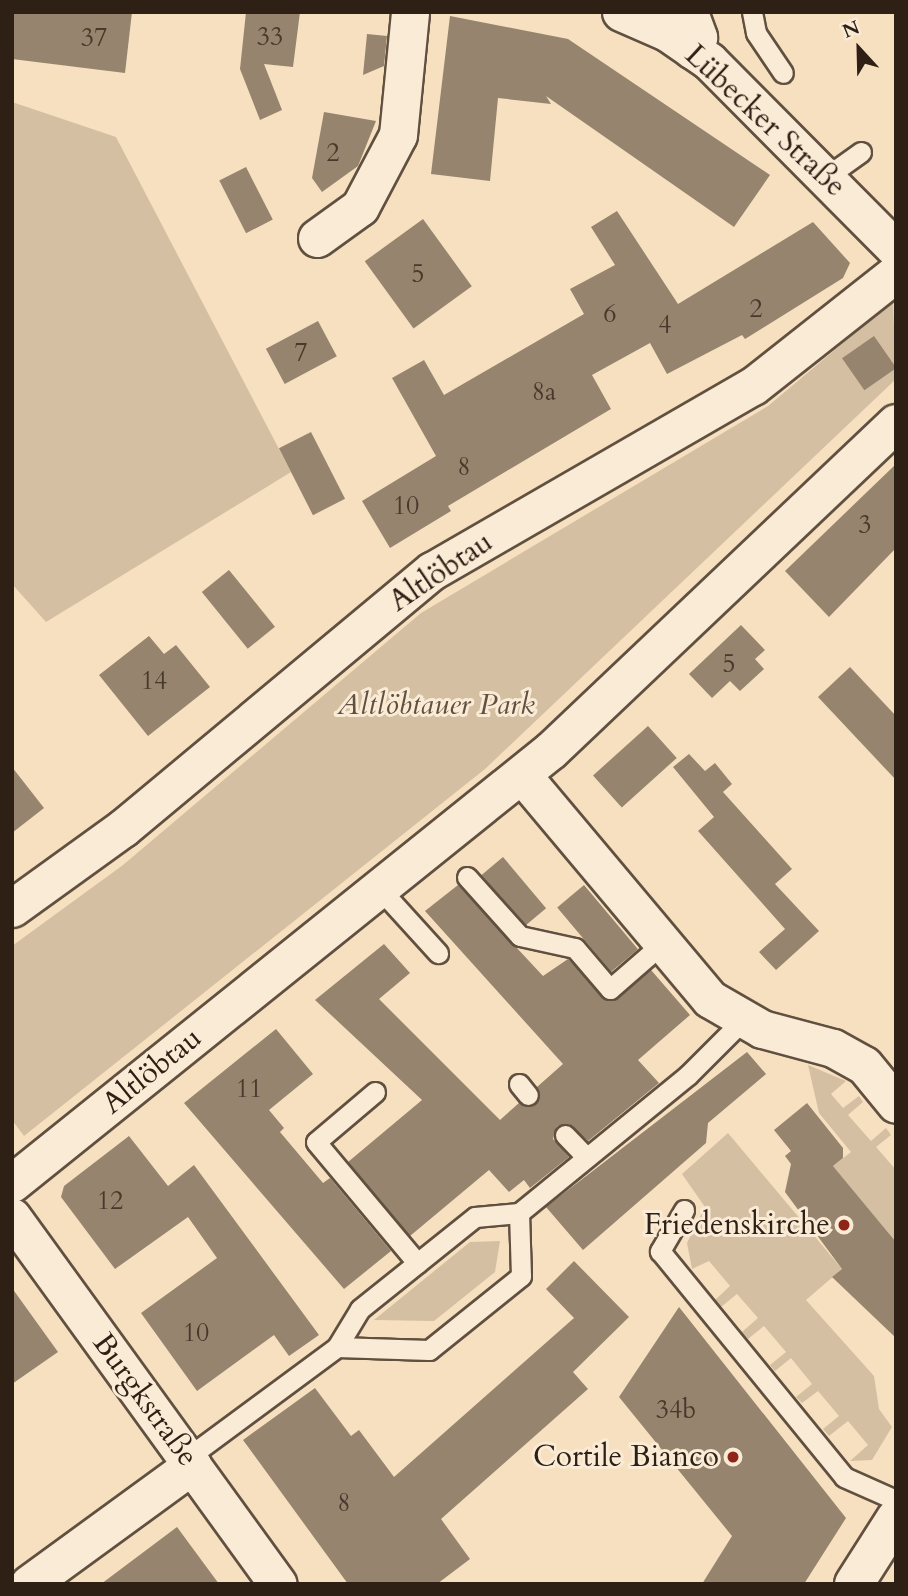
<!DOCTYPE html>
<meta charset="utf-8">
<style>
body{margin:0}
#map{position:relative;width:908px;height:1596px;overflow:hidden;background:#f6e0bf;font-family:Cardo,serif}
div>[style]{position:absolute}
.green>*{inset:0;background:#d4bfa2}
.building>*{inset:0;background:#96846e;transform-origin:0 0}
.roads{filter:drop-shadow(2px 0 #615040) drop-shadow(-2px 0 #615040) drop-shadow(0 2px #615040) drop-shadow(0 -2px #615040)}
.lane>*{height:19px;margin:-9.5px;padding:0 9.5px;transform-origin:9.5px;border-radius:9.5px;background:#f9ebd5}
.street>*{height:37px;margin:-18.5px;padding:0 18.5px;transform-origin:18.5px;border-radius:18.5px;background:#f9ebd5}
.secondary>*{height:38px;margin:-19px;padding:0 19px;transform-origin:19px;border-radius:19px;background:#f9ebd5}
.dots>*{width:19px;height:19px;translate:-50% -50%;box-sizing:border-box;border:4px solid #f9ebd5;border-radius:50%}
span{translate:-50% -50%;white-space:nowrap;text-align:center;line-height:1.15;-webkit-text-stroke:6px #f9ebd5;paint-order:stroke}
.number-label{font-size:26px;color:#49392c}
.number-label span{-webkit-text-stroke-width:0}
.street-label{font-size:30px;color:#2f2016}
.park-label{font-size:30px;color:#615040;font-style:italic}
.poi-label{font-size:30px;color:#2f2016}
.right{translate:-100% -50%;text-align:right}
.frame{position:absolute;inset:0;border:14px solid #2f2016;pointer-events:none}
.north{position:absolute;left:824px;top:14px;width:70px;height:70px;-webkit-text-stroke:5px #f9ebd5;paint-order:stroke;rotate:338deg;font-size:19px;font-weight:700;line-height:28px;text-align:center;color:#2f2016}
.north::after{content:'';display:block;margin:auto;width:24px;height:32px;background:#2f2016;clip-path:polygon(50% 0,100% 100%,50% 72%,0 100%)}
</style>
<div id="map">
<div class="green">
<i style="clip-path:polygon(12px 102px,116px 137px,291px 472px,46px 622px,12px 584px)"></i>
<i style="clip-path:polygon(893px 301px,896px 379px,485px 769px,24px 1136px,12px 1120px,12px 946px,123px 865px,421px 613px,768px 406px)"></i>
<i style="clip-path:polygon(808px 1065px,846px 1081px,831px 1094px,843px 1108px,859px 1096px,863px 1102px,848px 1115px,871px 1141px,886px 1128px,891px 1135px,876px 1147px,896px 1170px,896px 1242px,833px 1166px,851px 1152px,819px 1113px)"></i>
<i style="clip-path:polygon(728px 1133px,842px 1269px,806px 1300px,874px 1376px,879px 1409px,892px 1427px,872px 1460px,850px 1461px,868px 1445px,848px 1421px,829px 1436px,823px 1429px,839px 1416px,818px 1391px,802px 1403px,796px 1397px,812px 1384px,791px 1358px,775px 1371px,770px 1365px,786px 1352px,764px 1326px,748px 1339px,742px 1332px,758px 1318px,737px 1294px,721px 1307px,715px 1300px,730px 1286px,709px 1261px,692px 1269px,687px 1243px,705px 1207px,682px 1174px)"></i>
<i style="clip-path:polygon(500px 1241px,495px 1272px,434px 1321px,374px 1320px,470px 1242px)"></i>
</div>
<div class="building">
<i style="clip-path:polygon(12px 12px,132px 12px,125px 73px,12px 59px)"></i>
<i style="clip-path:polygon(246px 12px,300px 12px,293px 67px,264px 64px,282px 110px,260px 120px,240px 69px)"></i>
<i style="clip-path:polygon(450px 16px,568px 39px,770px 175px,734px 227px,546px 96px,551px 104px,498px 98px,490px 181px,431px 174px)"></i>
<i style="clip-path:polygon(367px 34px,387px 36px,384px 66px,363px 75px)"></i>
<i style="clip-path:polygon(324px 112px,376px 121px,358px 166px,322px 192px,312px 178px)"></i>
<i style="left:246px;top:167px;width:59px;height:30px;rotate:63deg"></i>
<i style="clip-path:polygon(617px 211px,678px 304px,813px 222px,850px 263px,843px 278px,745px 339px,742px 335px,667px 374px,650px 343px,592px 375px,611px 409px,448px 506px,451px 511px,390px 548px,362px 501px,436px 456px,392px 378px,424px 360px,444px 395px,584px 314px,570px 289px,615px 265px,591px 227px)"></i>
<i style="left:423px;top:219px;width:83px;height:72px;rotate:54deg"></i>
<i style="left:318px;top:321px;width:40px;height:59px;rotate:62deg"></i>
<i style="left:874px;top:336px;width:39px;height:39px;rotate:55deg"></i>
<i style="left:311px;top:432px;width:75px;height:36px;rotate:63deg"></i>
<i style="clip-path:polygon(896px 464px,896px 548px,829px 617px,785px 571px)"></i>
<i style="left:229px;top:570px;width:73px;height:35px;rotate:51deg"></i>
<i style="clip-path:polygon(741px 625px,765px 650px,755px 659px,764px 669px,740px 691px,730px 681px,712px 698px,689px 674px)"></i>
<i style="clip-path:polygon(149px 636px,164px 654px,176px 645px,210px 687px,148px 736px,99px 675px)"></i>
<i style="clip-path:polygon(850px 667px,896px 716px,896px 780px,818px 697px)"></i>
<i style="left:648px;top:726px;width:43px;height:74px;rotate:48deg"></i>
<i style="clip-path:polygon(689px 754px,705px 771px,715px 763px,732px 784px,723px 792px,792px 869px,775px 884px,819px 931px,776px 970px,759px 952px,785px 929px,698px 831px,714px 817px,673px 767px)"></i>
<i style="clip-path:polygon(12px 767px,44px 808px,12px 833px)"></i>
<i style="left:503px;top:857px;width:67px;height:28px;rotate:50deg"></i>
<i style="clip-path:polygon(458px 885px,543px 976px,568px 959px,612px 1001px,651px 970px,690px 1015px,638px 1060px,659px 1083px,588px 1141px,569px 1124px,557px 1126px,553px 1139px,569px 1157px,530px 1188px,524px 1180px,509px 1192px,489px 1170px,410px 1236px,348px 1162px,422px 1100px,315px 1000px,384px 944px,410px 973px,379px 999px,500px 1120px,519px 1103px,536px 1104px,537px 1087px,563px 1064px,425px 911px)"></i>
<i style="left:584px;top:885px;width:84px;height:35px;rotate:50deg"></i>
<i style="clip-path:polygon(276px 1029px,313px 1074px,269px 1110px,284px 1128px,280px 1132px,323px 1183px,330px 1178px,391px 1251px,344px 1289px,184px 1103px)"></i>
<i style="clip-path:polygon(747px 1052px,766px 1074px,708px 1123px,706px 1143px,583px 1250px,546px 1207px)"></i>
<i style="clip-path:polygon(807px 1103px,843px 1148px,843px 1158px,833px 1166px,896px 1242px,896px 1338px,832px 1277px,842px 1269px,785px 1192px,791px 1164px,785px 1156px,791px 1151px,774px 1130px)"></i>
<i style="clip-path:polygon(129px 1136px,168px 1186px,194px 1165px,319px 1335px,289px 1356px,274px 1335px,197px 1391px,141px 1313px,217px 1258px,188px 1217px,115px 1269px,61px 1197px,64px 1186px)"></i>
<i style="clip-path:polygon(574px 1261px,629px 1317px,573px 1372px,588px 1389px,441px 1519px,470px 1559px,437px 1584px,348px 1584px,243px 1440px,315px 1388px,351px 1436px,359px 1430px,394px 1477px,574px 1318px,546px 1289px)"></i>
<i style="clip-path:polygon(12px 1288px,58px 1352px,12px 1384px)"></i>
<i style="clip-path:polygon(679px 1307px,846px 1518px,804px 1584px,702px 1584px,732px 1536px,619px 1397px)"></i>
<i style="clip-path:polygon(177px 1527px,219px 1584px,101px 1584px)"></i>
</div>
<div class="roads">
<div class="lane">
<i style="left:752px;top:12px;width:21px;rotate:79deg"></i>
<i style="left:756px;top:33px;width:48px;rotate:56deg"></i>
<i style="left:826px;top:177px;width:43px;rotate:-35.5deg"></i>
<i style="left:467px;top:877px;width:79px;rotate:48.1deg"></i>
<i style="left:520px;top:936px;width:56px;rotate:12.3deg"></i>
<i style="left:575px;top:948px;width:54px;rotate:49.5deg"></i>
<i style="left:610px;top:989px;width:70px;rotate:-41deg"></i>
<i style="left:379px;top:888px;width:88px;rotate:47.8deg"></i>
<i style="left:519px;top:1084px;width:14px;rotate:51deg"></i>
<i style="left:375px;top:1092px;width:77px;rotate:139.7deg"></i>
<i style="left:316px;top:1142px;width:158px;rotate:50.1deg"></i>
<i style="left:565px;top:1135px;width:29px;rotate:46deg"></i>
<i style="left:684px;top:1210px;width:48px;rotate:120.3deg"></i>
<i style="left:660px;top:1251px;width:291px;rotate:50.8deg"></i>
<i style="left:844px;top:1477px;width:57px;rotate:23.9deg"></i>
<i style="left:337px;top:1347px;width:44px;rotate:-58.8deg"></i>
<i style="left:360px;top:1309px;width:147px;rotate:-38.7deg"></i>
<i style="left:475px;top:1217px;width:44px;rotate:-5.2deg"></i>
<i style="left:187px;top:1458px;width:187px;rotate:-36.5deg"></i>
<i style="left:337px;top:1347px;width:92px;rotate:1.9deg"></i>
<i style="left:429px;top:1350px;width:118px;rotate:-38.8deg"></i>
<i style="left:521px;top:1276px;width:63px;rotate:-91.8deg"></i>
<i style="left:519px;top:1213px;width:218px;rotate:-39.2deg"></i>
<i style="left:688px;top:1075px;width:79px;rotate:-45deg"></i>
</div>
<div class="street">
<i style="left:621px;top:12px;width:50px;rotate:23.5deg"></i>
<i style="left:667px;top:32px;width:51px;rotate:34.6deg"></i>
<i style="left:709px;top:61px;width:265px;rotate:45.2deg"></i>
<i style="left:689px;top:12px;width:27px;rotate:70deg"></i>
<i style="left:698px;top:37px;width:14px;rotate:115deg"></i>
<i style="left:317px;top:238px;width:53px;rotate:-35.8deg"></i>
<i style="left:360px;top:207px;width:81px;rotate:-62.2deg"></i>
<i style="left:398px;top:135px;width:124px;rotate:-84.4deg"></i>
<i style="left:522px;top:775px;width:292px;rotate:50deg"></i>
<i style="left:710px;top:999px;width:60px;rotate:30deg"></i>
<i style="left:762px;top:1029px;width:73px;rotate:15deg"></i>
<i style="left:833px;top:1048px;width:35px;rotate:29deg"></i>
<i style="left:864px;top:1065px;width:50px;rotate:50.6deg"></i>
<i style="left:12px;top:908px;width:137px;rotate:-35.8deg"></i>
<i style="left:123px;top:828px;width:402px;rotate:-39.8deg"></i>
<i style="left:432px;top:571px;width:370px;rotate:-30deg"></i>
<i style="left:753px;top:386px;width:182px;rotate:-38.3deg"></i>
<i style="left:12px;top:1183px;width:691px;rotate:-38.78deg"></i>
<i style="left:551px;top:750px;width:475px;rotate:-43.5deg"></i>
<i style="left:12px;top:1217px;width:453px;rotate:54.1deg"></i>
<i style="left:29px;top:1584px;width:202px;rotate:-36.1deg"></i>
</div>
<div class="secondary">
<i style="left:854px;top:1584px;width:78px;rotate:-57.5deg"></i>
</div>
</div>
<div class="dots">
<i style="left:844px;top:1225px;background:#8f2418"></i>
<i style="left:733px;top:1457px;background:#8f2418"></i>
</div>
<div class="number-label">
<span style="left:270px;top:37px">33</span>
<span style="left:94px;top:38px">37</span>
<span style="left:333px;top:153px">2</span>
<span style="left:418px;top:274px">5</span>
<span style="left:756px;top:309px">2</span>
<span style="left:610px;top:314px">6</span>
<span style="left:665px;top:325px">4</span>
<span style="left:301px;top:353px">7</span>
<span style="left:544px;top:392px">8a</span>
<span style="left:464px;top:467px">8</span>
<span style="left:406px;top:506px">10</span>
<span style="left:865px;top:525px">3</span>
<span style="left:729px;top:664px">5</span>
<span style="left:154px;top:681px">14</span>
<span style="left:249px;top:1089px">11</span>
<span style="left:110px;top:1201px">12</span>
<span style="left:196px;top:1333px">10</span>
<span style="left:676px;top:1410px">34b</span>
<span style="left:344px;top:1503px">8</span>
</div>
<div class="street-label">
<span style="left:765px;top:121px;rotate:43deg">Lübecker Straße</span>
<span style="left:441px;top:572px;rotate:-34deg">Altlöbtau</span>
<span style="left:152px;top:1071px;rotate:-39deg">Altlöbtau</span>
<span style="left:145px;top:1400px;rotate:54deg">Burgkstraße</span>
</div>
<div class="park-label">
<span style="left:436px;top:705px">Altlöbtauer Park</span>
</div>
<div class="poi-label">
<span class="right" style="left:830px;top:1225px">Friedenskirche</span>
<span class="right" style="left:719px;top:1457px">Cortile Bianco</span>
</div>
<div class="frame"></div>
<div class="north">N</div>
</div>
